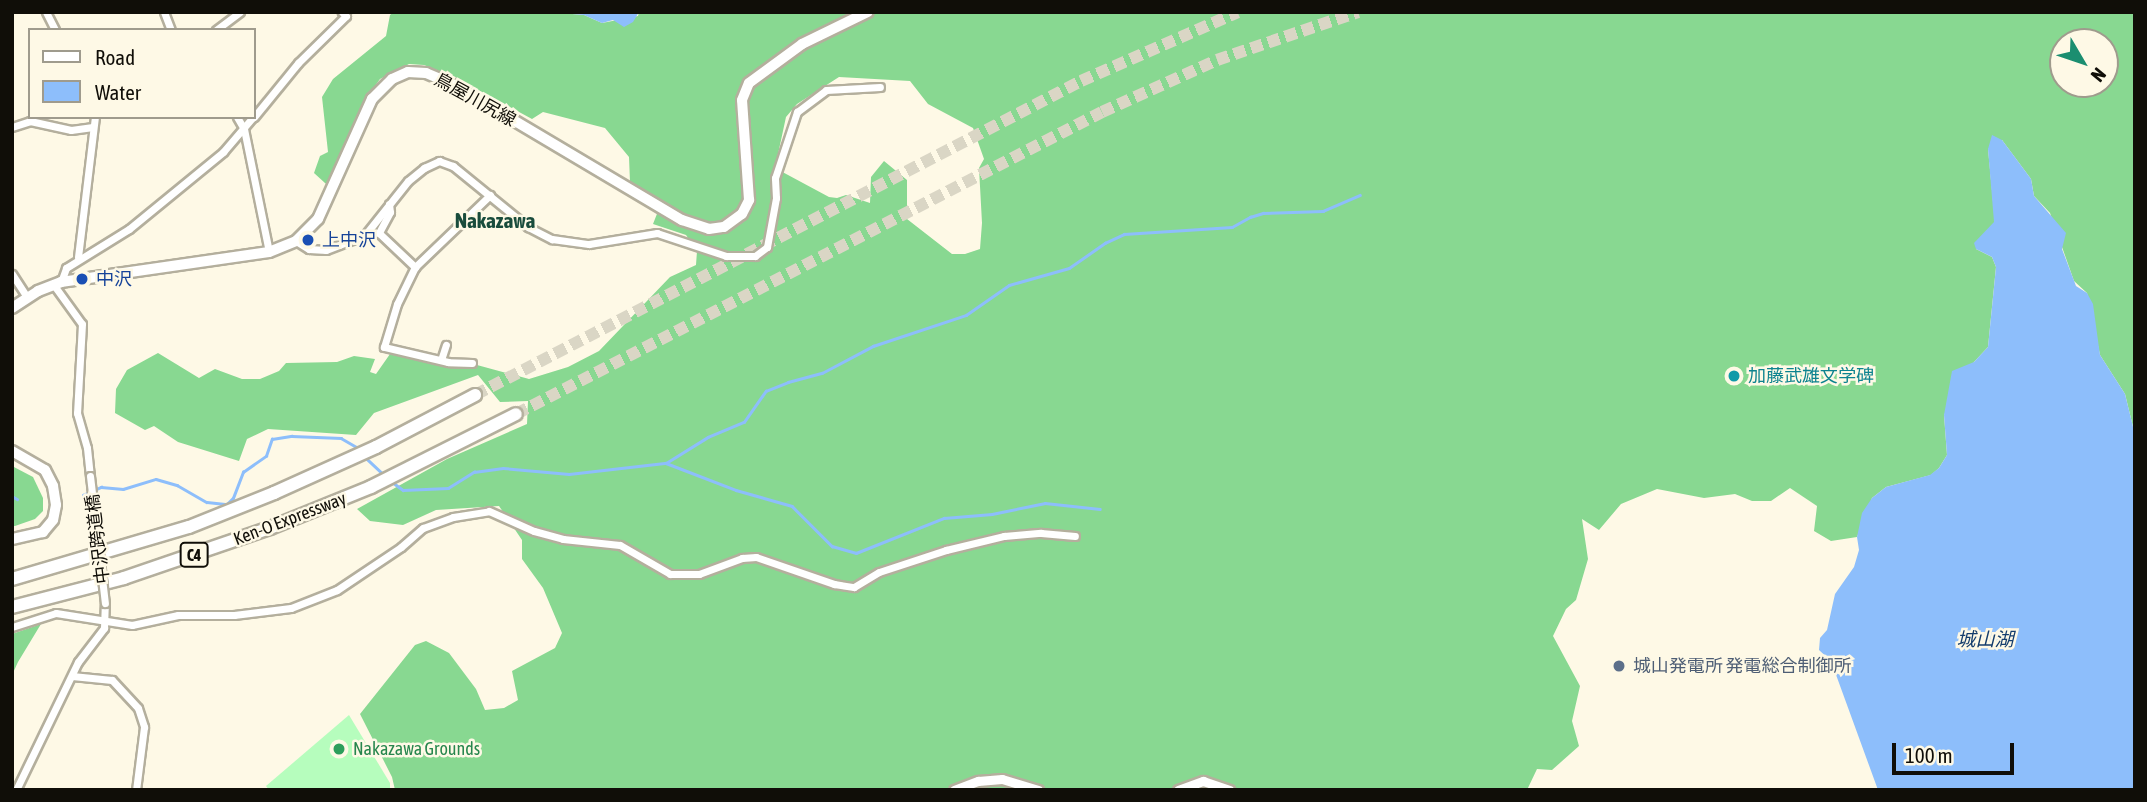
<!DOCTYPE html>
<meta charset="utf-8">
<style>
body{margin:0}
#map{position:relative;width:2147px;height:802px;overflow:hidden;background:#fef9e6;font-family:"Asap Condensed","Noto Sans JP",sans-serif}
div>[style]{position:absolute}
.green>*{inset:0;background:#b6fdbd}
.forest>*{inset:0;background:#88d891}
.water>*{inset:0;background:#8dbefb}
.stream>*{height:2.5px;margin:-1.25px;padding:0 1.25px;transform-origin:1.25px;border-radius:1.25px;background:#8dbefb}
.motorway-tunnel>*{height:12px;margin-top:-6px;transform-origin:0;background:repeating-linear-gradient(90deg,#dad6c5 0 12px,transparent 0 18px)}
.roads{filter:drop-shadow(2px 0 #b4af9d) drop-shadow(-2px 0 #b4af9d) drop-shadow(0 2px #b4af9d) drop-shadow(0 -2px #b4af9d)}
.minor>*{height:7px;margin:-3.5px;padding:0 3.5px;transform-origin:3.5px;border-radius:3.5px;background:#fff}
.tertiary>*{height:9px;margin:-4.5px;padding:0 4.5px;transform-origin:4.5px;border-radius:4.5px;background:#fff}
.secondary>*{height:10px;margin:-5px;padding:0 5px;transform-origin:5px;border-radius:5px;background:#fff}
.motorway>*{height:12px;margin:-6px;padding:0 6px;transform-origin:6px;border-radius:6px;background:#fff}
.bridges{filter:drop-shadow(2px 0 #b4af9d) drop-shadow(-2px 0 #b4af9d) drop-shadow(0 2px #b4af9d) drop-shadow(0 -2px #b4af9d)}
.minor-bridge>*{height:7px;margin:-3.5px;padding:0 3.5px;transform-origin:3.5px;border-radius:3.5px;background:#fff}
.dots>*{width:19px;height:19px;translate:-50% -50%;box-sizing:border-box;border:4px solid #fef9e6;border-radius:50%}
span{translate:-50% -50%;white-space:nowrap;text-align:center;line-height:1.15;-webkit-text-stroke:5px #fef9e6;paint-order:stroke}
.shield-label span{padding:2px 5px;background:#fef9e6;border:2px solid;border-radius:5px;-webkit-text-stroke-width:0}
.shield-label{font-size:16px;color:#100e08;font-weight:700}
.street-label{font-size:18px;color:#100e08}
.transit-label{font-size:18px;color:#164399}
.left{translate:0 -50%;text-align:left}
.culture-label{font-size:18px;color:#0d838f}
.service-label{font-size:18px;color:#4e5e75}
.leisure-label{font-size:18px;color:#27864d}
.water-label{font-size:19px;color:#143d6d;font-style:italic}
.quarter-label{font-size:21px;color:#194c3c;font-weight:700}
.frame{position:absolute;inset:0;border:14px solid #100e08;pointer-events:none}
.legend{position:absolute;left:28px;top:28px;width:228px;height:91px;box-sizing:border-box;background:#fef9e6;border:2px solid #9f9b8d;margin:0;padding:9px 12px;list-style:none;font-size:21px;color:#100e08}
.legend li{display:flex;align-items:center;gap:14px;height:35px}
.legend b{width:35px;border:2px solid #9f9b8d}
.north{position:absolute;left:2049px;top:28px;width:70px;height:70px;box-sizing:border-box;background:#fef9e6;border:2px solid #9f9b8d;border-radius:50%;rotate:129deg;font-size:19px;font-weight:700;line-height:28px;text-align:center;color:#100e08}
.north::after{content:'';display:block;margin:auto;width:24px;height:32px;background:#1b8e70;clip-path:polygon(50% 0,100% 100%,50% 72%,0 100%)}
.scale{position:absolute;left:1892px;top:743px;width:122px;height:32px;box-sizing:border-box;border:4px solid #100e08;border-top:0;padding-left:9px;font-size:21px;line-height:24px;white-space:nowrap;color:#100e08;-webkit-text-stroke:5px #fef9e6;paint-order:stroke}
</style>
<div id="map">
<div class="green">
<i style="clip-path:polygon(349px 715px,390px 783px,390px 790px,269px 790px,266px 786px)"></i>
</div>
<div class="forest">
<i style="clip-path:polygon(evenodd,394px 12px,549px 12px,584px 15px,602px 23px,638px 16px,639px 12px,2135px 12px,2135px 435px,2125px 394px,2100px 355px,2087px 293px,2074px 281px,2050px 213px,2034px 196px,2031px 179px,2002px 140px,1988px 149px,1995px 222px,1976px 249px,1992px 257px,1996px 267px,1988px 347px,1974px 362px,1944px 415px,1947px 455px,1939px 468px,1931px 475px,1886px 487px,1872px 498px,1857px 537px,1831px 541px,1814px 531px,1817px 506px,1790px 488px,1771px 501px,1752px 501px,1735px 494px,1704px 498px,1657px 489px,1621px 504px,1599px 530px,1582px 519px,1588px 559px,1576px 600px,1566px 609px,1553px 636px,1580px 686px,1572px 721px,1579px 746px,1552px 770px,1537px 769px,1527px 790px,395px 790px,392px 777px,360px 714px,415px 645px,426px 641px,449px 653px,476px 689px,485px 710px,504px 708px,518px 700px,512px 671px,555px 648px,562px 633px,543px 588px,522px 559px,522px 540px,499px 506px,436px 510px,403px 525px,370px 521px,357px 509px,447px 459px,527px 424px,528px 401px,500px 402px,478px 375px,374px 413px,356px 435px,268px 429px,247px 439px,239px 461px,178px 442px,154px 426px,145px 430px,115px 413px,116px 389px,127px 370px,158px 353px,199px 378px,215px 369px,242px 379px,260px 379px,279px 371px,286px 363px,337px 362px,354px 356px,375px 359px,370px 372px,376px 374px,390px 354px,461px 367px,477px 365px,529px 379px,568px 367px,599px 351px,670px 277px,696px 265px,697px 251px,686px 235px,653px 224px,662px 201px,630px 182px,629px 157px,605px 128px,543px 112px,532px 119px,452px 76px,424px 65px,409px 64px,380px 79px,370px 93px,328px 185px,325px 183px,314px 173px,320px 156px,328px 152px,322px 97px,333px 79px,386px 36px,390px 15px,394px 12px,2063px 42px,2105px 42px,2105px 84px,2063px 84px,2063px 42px,394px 12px,839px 77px,910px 81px,928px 104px,973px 128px,984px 159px,979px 168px,982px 223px,980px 249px,965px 254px,952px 254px,907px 219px,907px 180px,884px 161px,871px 177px,870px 203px,846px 195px,837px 198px,829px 197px,775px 168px,786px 117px,797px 104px,839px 77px)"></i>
<i style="clip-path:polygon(12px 466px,33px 477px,43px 498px,43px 511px,35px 519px,15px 526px,12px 526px)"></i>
<i style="clip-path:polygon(41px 624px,18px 662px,12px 675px,12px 634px)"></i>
</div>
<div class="water">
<i style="clip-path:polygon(549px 12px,639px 12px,633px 22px,624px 27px,613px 20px,602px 23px,584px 15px)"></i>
<i style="clip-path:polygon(1992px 135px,2002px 140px,2011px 152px,2031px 179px,2034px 196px,2066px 233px,2062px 249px,2076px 286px,2087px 293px,2093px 304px,2100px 355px,2125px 394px,2135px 435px,2135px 790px,1878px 790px,1831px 661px,1819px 650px,1820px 638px,1827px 630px,1835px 594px,1854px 567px,1859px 550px,1857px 537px,1862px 513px,1872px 498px,1886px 487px,1930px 475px,1939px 468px,1947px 455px,1944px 415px,1952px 371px,1974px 362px,1988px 347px,1996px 267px,1992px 257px,1976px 249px,1974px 243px,1994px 222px,1988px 149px)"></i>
</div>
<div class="stream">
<i style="left:366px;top:458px;width:25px;rotate:43deg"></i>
<i style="left:666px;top:463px;width:49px;rotate:-31.8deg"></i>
<i style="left:708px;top:437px;width:39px;rotate:-23deg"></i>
<i style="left:744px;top:422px;width:38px;rotate:-55deg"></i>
<i style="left:766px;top:391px;width:24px;rotate:-22deg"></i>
<i style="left:788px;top:382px;width:35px;rotate:-15deg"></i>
<i style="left:822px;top:373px;width:58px;rotate:-27.9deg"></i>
<i style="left:873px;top:346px;width:98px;rotate:-18.4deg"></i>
<i style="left:966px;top:315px;width:52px;rotate:-34.9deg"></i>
<i style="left:1009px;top:285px;width:62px;rotate:-15.8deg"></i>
<i style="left:1069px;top:268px;width:44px;rotate:-34.8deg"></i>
<i style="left:1105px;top:243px;width:21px;rotate:-25deg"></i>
<i style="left:1124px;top:234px;width:108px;rotate:-3.7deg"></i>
<i style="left:1232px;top:227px;width:21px;rotate:-29deg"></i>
<i style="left:1250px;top:217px;width:14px;rotate:-17deg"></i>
<i style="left:1263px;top:213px;width:60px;rotate:-1.9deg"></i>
<i style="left:1323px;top:211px;width:40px;rotate:-23.4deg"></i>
<i style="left:391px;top:481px;width:15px;rotate:37deg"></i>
<i style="left:403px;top:490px;width:45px;rotate:-2.5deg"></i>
<i style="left:448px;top:488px;width:31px;rotate:-32deg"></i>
<i style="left:474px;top:472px;width:29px;rotate:-8deg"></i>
<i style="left:503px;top:468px;width:66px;rotate:5.2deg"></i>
<i style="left:569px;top:474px;width:98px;rotate:-6.5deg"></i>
<i style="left:666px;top:463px;width:75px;rotate:21.1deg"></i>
<i style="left:736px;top:490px;width:58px;rotate:15.9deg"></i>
<i style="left:792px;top:506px;width:57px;rotate:45deg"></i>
<i style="left:832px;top:546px;width:25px;rotate:16deg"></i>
<i style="left:856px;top:553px;width:95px;rotate:-21.7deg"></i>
<i style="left:944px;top:518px;width:48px;rotate:-4.8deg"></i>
<i style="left:992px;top:514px;width:54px;rotate:-11.7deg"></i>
<i style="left:1045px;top:503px;width:55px;rotate:6.2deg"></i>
<i style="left:83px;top:495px;width:20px;rotate:-24deg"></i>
<i style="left:101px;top:487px;width:22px;rotate:5deg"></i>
<i style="left:123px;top:489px;width:34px;rotate:-17deg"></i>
<i style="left:156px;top:479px;width:22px;rotate:16deg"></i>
<i style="left:177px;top:485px;width:34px;rotate:30deg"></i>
<i style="left:207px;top:502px;width:20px;rotate:6deg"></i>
<i style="left:227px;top:504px;width:8px;rotate:-45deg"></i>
<i style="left:233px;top:498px;width:28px;rotate:-69deg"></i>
<i style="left:243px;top:472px;width:28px;rotate:-35deg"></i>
<i style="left:266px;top:456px;width:18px;rotate:-71deg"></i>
<i style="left:272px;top:439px;width:20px;rotate:-9deg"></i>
<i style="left:292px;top:436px;width:49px;rotate:2.3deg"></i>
<i style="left:341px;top:438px;width:22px;rotate:30deg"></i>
<i style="left:12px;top:496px;width:6px;rotate:31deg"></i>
</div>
<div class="motorway-tunnel">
<i style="left:475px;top:395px;width:683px;rotate:-27.39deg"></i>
<i style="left:1081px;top:81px;width:171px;rotate:-23.7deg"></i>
<i style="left:516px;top:414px;width:659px;rotate:-27.26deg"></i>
<i style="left:1102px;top:112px;width:126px;rotate:-24.3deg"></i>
<i style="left:1217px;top:60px;width:149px;rotate:-18.8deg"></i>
</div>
<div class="roads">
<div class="minor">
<i style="left:46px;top:12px;width:20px;rotate:63deg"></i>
<i style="left:164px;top:12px;width:19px;rotate:69deg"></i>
<i style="left:216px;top:30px;width:30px;rotate:-37deg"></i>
<i style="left:237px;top:117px;width:14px;rotate:60deg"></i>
<i style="left:244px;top:129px;width:126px;rotate:78.5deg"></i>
<i style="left:254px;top:117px;width:70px;rotate:-50.8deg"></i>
<i style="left:298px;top:63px;width:67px;rotate:-44.4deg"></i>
<i style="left:346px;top:16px;width:6px;rotate:-135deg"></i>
<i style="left:12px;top:127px;width:19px;rotate:-18deg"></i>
<i style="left:30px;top:121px;width:42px;rotate:12.4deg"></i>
<i style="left:71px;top:130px;width:22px;rotate:-8deg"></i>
<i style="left:389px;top:204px;width:8px;rotate:83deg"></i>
<i style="left:390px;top:212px;width:24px;rotate:118deg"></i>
<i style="left:379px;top:233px;width:50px;rotate:43.4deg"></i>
<i style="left:296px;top:241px;width:15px;rotate:32deg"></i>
<i style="left:309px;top:249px;width:17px;rotate:3deg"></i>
<i style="left:326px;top:250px;width:42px;rotate:-21deg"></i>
<i style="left:365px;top:235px;width:69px;rotate:-51.5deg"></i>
<i style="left:408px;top:181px;width:21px;rotate:-39deg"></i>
<i style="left:424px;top:168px;width:17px;rotate:-25deg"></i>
<i style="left:439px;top:161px;width:15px;rotate:20deg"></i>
<i style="left:453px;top:166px;width:97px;rotate:39.1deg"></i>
<i style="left:528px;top:227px;width:27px;rotate:27deg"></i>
<i style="left:552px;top:239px;width:37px;rotate:8deg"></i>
<i style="left:589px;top:244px;width:69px;rotate:-9.2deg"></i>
<i style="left:657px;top:233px;width:73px;rotate:18.4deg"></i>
<i style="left:726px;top:256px;width:29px"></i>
<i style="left:755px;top:256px;width:15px;rotate:-37deg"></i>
<i style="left:767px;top:247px;width:50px;rotate:-79.6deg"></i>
<i style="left:776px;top:198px;width:20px;rotate:-93deg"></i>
<i style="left:775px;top:178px;width:70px;rotate:-71.6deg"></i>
<i style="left:797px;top:112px;width:36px;rotate:-37deg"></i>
<i style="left:826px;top:90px;width:54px;rotate:-3.2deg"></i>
<i style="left:78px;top:257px;width:141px;rotate:-83.1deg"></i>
<i style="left:12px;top:274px;width:27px;rotate:57deg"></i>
<i style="left:61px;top:282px;width:15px;rotate:-70deg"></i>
<i style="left:66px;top:268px;width:74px;rotate:-31.8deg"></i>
<i style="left:129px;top:229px;width:122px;rotate:-39.3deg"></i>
<i style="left:223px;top:152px;width:46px;rotate:-49.4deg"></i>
<i style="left:53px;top:284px;width:49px;rotate:54.1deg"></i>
<i style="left:82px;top:324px;width:89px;rotate:93.2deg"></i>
<i style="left:77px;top:413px;width:36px;rotate:74deg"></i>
<i style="left:87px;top:448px;width:28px;rotate:84deg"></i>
<i style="left:441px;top:360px;width:16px;rotate:-72deg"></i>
<i style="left:472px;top:363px;width:24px;rotate:-178deg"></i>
<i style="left:448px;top:362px;width:66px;rotate:-166.8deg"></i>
<i style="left:384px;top:347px;width:45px;rotate:-73.2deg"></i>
<i style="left:397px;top:304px;width:41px;rotate:-64.1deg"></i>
<i style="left:415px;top:267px;width:104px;rotate:-43.8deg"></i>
<i style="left:12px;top:627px;width:46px;rotate:-17.7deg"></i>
<i style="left:56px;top:613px;width:77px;rotate:9deg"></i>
<i style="left:132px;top:625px;width:47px;rotate:-12.3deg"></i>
<i style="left:178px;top:615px;width:56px"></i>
<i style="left:234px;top:615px;width:57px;rotate:-7deg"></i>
<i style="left:291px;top:608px;width:49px;rotate:-21.4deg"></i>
<i style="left:337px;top:590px;width:77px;rotate:-33.9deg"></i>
<i style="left:401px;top:547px;width:29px;rotate:-41deg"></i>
<i style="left:423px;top:528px;width:32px;rotate:-20deg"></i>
<i style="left:453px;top:517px;width:36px;rotate:-9deg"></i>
<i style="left:489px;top:511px;width:49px;rotate:24deg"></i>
<i style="left:534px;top:531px;width:30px;rotate:15deg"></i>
<i style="left:563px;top:539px;width:57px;rotate:6deg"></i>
<i style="left:620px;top:545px;width:58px;rotate:30.1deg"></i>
<i style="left:670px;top:574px;width:29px"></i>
<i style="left:699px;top:574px;width:46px;rotate:-20.4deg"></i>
<i style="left:742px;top:558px;width:14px;rotate:-4deg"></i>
<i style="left:756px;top:557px;width:83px;rotate:19.1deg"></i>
<i style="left:834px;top:584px;width:20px;rotate:9deg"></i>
<i style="left:854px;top:587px;width:29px;rotate:-31deg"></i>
<i style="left:879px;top:572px;width:71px;rotate:-18.2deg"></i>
<i style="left:946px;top:550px;width:60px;rotate:-13.6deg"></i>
<i style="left:1004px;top:536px;width:37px;rotate:-5deg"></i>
<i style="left:1041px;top:533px;width:34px;rotate:5deg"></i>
<i style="left:72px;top:676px;width:40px;rotate:5.7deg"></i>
<i style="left:112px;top:680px;width:38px;rotate:47deg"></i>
<i style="left:138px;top:708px;width:20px;rotate:72deg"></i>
<i style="left:144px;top:727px;width:64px;rotate:97.2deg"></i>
<i style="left:16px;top:790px;width:142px;rotate:-64.2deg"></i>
<i style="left:78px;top:662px;width:43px;rotate:-52.6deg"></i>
<i style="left:104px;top:628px;width:25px;rotate:-88deg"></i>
</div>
<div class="tertiary">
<i style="left:954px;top:790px;width:26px;rotate:-21deg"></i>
<i style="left:978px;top:781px;width:24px;rotate:-5deg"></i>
<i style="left:1002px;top:779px;width:38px;rotate:17deg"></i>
<i style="left:1178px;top:790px;width:27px;rotate:-20deg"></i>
<i style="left:1203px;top:781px;width:28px;rotate:19deg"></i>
</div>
<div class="secondary">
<i style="left:12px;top:308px;width:31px;rotate:-33deg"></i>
<i style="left:38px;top:291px;width:25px;rotate:-21deg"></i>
<i style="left:61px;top:282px;width:210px;rotate:-8.2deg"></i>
<i style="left:269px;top:252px;width:29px;rotate:-22deg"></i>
<i style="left:296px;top:241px;width:31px;rotate:-45deg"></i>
<i style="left:318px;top:219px;width:132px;rotate:-65.8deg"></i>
<i style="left:372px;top:99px;width:28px;rotate:-45deg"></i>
<i style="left:392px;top:79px;width:17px;rotate:-24deg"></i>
<i style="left:408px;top:72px;width:18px;rotate:3deg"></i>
<i style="left:426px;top:73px;width:33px;rotate:23deg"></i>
<i style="left:456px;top:86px;width:263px;rotate:30.7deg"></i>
<i style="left:682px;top:220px;width:28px;rotate:18deg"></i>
<i style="left:709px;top:229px;width:15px;rotate:-8deg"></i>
<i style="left:724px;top:227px;width:22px;rotate:-36deg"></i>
<i style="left:742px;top:214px;width:16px;rotate:-63deg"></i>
<i style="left:749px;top:200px;width:100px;rotate:-94deg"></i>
<i style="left:742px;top:100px;width:18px;rotate:-68deg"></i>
<i style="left:749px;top:83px;width:66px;rotate:-36.3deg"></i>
<i style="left:802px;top:44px;width:73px;rotate:-25.9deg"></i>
<i style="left:12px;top:451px;width:38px;rotate:30deg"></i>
<i style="left:45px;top:470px;width:18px;rotate:63deg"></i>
<i style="left:53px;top:486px;width:19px;rotate:81deg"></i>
<i style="left:56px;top:505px;width:15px;rotate:101deg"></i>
<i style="left:53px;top:520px;width:16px;rotate:130deg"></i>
<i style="left:43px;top:532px;width:32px;rotate:167deg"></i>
</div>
<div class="motorway">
<i style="left:12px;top:579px;width:184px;rotate:-16.4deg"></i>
<i style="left:189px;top:527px;width:92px;rotate:-21.8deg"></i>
<i style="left:274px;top:493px;width:112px;rotate:-24.3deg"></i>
<i style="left:376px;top:447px;width:112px;rotate:-27.7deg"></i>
<i style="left:12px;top:607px;width:116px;rotate:-14.5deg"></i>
<i style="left:124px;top:578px;width:154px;rotate:-18.9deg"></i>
<i style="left:270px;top:528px;width:109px;rotate:-22.1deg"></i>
<i style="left:371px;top:487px;width:162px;rotate:-26.7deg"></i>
</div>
</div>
<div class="bridges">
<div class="minor-bridge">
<i style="left:90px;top:476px;width:128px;rotate:83.3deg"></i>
</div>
</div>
<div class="dots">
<i style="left:308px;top:240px;background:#1a4fb4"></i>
<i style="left:82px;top:279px;background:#1a4fb4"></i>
<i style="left:1734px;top:376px;background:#0f9aa8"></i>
<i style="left:1619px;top:666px;background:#5c6f8a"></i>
<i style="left:339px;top:749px;background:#2e9e5b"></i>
</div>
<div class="shield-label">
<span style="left:194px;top:555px">C4</span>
</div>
<div class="street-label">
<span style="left:475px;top:100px;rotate:29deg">鳥屋川尻線</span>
<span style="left:290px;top:519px;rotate:-21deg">Ken-O Expressway</span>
<span style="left:98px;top:539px;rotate:-97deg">中沢跨道橋</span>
</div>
<div class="transit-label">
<span class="left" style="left:322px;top:240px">上中沢</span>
<span class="left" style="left:96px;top:279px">中沢</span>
</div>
<div class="culture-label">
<span class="left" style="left:1748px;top:376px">加藤武雄文学碑</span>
</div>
<div class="service-label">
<span class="left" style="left:1633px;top:666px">城山発電所 発電総合制御所</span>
</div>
<div class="leisure-label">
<span class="left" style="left:353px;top:749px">Nakazawa Grounds</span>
</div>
<div class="water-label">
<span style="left:1985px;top:640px">城山湖</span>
</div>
<div class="quarter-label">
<span style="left:495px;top:220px">Nakazawa</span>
</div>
<div class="frame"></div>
<ul class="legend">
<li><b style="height:9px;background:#fff"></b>Road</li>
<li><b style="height:19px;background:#8dbefb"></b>Water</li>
</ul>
<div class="north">N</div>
<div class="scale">100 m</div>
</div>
